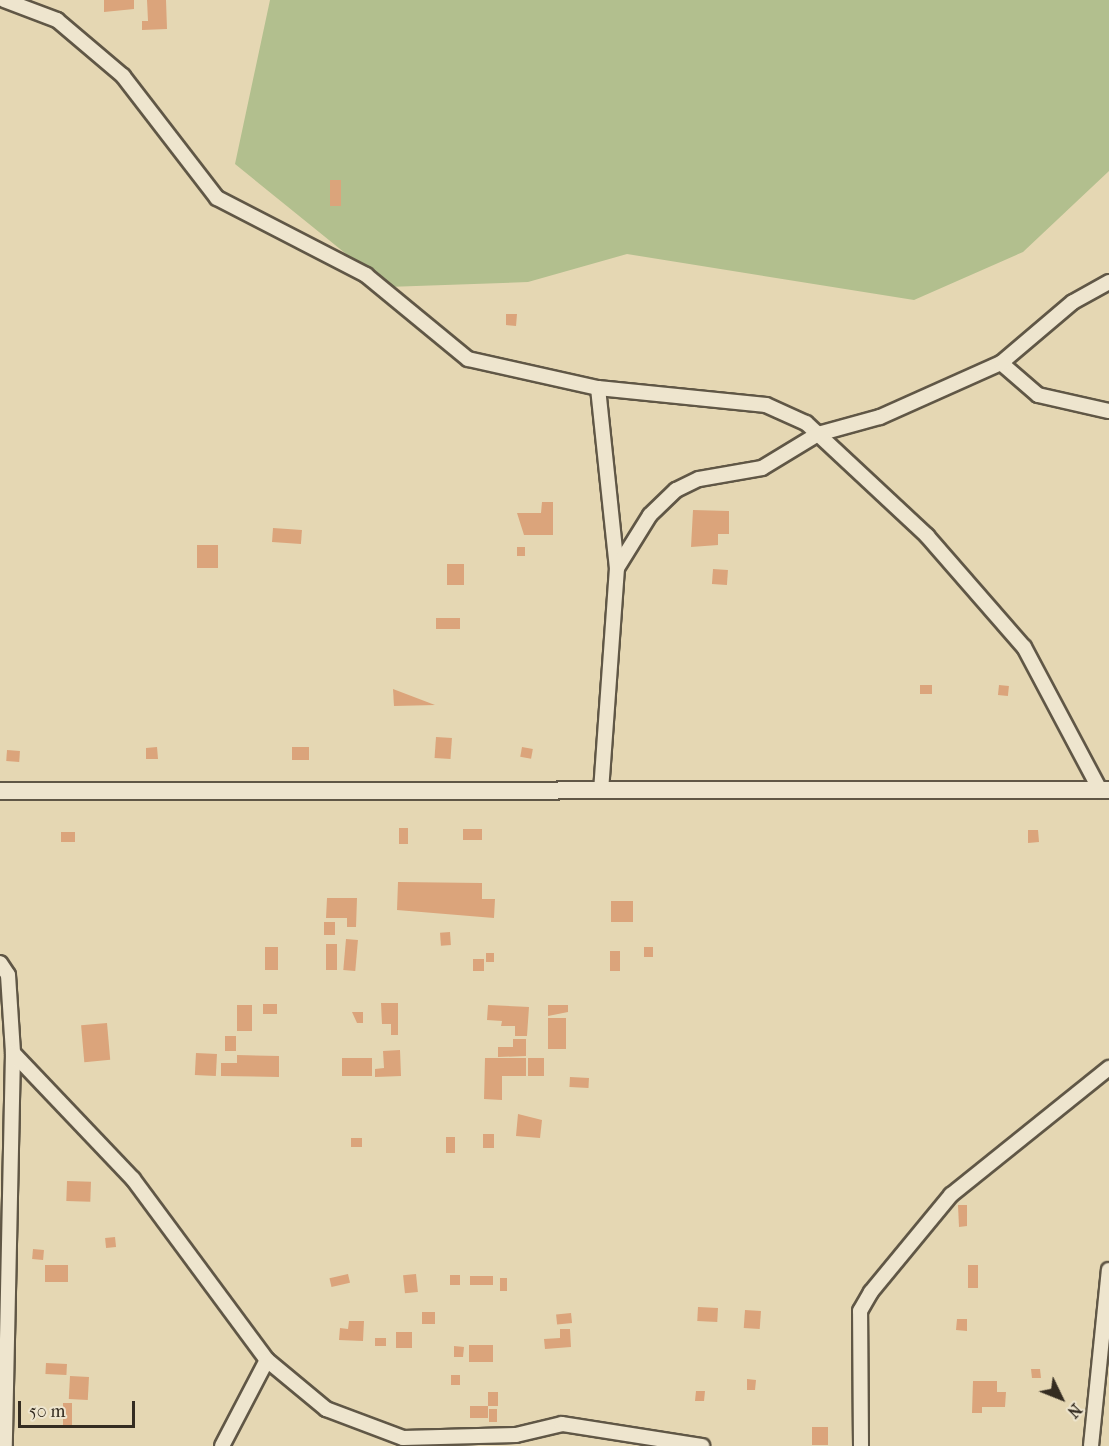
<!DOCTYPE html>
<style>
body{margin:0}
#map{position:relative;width:1109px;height:1446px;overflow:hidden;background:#e5d7b3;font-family:"IM FELL French Canon",serif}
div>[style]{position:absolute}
.green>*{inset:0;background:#b2bf8e}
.building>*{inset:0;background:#dba47b;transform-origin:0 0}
.roads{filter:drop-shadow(2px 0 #605746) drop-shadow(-2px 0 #605746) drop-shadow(0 2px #605746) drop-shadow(0 -2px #605746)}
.minor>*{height:14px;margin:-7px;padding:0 7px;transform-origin:7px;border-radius:7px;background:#eee5ce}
.tertiary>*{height:16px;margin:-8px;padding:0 8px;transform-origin:8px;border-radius:8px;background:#eee5ce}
span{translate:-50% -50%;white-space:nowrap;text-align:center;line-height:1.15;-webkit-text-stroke:5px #eee5ce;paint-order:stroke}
.north{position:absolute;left:1031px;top:1368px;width:60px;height:60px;-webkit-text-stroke:4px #eee5ce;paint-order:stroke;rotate:133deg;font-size:16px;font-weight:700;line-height:24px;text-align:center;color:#342c21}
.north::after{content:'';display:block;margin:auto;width:21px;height:27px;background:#342c21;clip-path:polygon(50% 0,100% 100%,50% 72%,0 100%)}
.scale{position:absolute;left:18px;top:1401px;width:117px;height:27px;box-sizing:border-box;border:3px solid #342c21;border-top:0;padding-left:8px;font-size:18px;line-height:21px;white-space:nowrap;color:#342c21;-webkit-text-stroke:4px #eee5ce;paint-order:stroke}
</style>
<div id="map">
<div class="green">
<i style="clip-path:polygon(270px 0,1109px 0,1109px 171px,1023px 252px,914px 300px,627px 254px,528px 282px,387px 287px,235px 164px)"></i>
</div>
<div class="building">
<i style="clip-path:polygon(104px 0,134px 0,134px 9px,104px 12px)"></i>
<i style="clip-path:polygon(147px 0,166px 0,167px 29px,142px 30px,142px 21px,148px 21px)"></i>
<i style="left:330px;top:180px;width:11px;height:26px"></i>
<i style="clip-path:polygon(506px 314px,517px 314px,516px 326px,506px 325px)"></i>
<i style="clip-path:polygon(542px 502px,553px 502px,553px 535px,524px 535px,517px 513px,541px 513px)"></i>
<i style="clip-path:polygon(693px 510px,729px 511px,729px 534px,718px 534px,718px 545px,691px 547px)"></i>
<i style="left:273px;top:528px;width:29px;height:14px;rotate:4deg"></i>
<i style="left:218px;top:545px;width:23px;height:21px;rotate:90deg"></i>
<i style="left:517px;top:547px;width:8px;height:9px"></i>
<i style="left:447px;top:564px;width:17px;height:21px"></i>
<i style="left:713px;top:569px;width:15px;height:15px;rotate:4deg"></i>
<i style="left:460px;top:618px;width:11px;height:24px;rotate:90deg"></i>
<i style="left:920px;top:685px;width:12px;height:9px"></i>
<i style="left:999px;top:685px;width:10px;height:10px;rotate:6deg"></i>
<i style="clip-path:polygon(393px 689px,435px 705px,394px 706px)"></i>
<i style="left:436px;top:737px;width:16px;height:21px;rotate:4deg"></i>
<i style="clip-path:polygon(157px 747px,158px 759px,146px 759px,146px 748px)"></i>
<i style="left:292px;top:747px;width:17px;height:13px"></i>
<i style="left:522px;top:747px;width:11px;height:10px;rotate:10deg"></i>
<i style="left:7px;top:750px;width:13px;height:11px;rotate:4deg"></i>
<i style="left:399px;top:828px;width:9px;height:16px"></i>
<i style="left:463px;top:829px;width:19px;height:11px"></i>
<i style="clip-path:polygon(1028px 830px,1038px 830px,1039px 842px,1028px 843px)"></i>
<i style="left:61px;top:832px;width:14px;height:10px"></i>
<i style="clip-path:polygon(398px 882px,482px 883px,482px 899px,495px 899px,494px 918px,397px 910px)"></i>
<i style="clip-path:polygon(327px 898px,357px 898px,356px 927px,347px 927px,347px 918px,326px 918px)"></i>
<i style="left:611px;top:901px;width:22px;height:21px"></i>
<i style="left:324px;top:922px;width:11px;height:13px"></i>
<i style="left:450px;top:932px;width:13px;height:10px;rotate:86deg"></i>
<i style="left:346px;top:939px;width:12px;height:31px;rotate:5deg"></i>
<i style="left:326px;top:944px;width:11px;height:26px"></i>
<i style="left:265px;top:947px;width:13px;height:23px"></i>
<i style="left:644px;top:947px;width:9px;height:10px"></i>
<i style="left:610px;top:951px;width:10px;height:20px"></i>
<i style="left:486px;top:953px;width:8px;height:9px"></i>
<i style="left:484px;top:959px;width:12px;height:11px;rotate:90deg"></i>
<i style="clip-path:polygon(381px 1003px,398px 1003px,398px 1035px,391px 1035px,391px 1024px,382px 1024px)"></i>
<i style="left:263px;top:1004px;width:14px;height:10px"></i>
<i style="left:252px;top:1005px;width:26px;height:15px;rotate:90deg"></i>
<i style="clip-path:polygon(488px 1005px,529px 1007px,527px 1036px,515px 1036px,515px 1026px,501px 1026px,502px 1021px,487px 1020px)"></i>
<i style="clip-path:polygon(548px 1005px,568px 1005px,568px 1012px,548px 1016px)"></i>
<i style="clip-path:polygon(352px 1012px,363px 1012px,363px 1023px,357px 1023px)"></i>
<i style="left:548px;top:1018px;width:18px;height:31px"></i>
<i style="left:107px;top:1023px;width:37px;height:26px;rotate:85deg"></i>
<i style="left:236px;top:1036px;width:15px;height:11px;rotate:90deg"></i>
<i style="clip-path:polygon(513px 1039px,526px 1039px,526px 1056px,498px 1057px,498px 1047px,513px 1047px)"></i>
<i style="clip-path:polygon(400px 1050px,401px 1076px,375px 1077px,375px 1069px,384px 1068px,383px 1051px)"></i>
<i style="left:196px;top:1053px;width:21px;height:22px;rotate:3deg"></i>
<i style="clip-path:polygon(237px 1055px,279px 1056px,279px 1077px,221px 1076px,221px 1063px,237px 1063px)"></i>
<i style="left:342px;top:1058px;width:30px;height:18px"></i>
<i style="clip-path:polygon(485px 1058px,526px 1058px,526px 1076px,502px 1076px,502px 1100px,484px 1099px)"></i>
<i style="left:528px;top:1058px;width:16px;height:18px"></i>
<i style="left:570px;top:1077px;width:19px;height:10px;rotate:3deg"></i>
<i style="clip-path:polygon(518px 1114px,542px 1120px,540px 1138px,516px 1136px)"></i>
<i style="left:483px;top:1134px;width:11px;height:14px"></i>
<i style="left:446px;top:1137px;width:9px;height:16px"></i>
<i style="left:351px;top:1138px;width:11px;height:9px"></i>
<i style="left:67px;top:1181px;width:24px;height:20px;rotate:2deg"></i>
<i style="clip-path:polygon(958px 1205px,967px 1205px,967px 1226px,959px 1227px)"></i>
<i style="left:115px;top:1237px;width:10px;height:10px;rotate:84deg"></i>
<i style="left:33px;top:1249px;width:11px;height:10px;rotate:5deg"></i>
<i style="left:45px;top:1265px;width:23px;height:17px"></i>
<i style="left:968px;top:1265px;width:10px;height:23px"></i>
<i style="left:348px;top:1274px;width:9px;height:19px;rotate:77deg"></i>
<i style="left:416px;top:1274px;width:18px;height:13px;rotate:84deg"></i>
<i style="left:450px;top:1275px;width:10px;height:10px"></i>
<i style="left:470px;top:1276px;width:23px;height:9px"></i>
<i style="left:500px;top:1278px;width:7px;height:13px"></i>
<i style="left:698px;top:1307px;width:20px;height:14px;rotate:3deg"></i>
<i style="left:745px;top:1310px;width:16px;height:18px;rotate:4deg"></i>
<i style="left:422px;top:1312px;width:13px;height:12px"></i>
<i style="left:571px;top:1313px;width:10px;height:15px;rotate:84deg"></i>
<i style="clip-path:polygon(957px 1319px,967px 1319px,967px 1331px,956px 1330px)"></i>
<i style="clip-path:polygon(349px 1321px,364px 1321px,363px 1341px,339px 1340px,340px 1328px,348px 1329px)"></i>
<i style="clip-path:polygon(560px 1329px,570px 1329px,571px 1347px,545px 1349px,544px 1339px,560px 1338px)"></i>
<i style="left:396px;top:1332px;width:16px;height:16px"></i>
<i style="left:375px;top:1338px;width:11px;height:8px"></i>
<i style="left:469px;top:1345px;width:24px;height:17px"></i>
<i style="clip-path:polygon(454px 1346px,464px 1347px,463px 1357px,454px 1357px)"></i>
<i style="left:46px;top:1363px;width:21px;height:11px;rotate:3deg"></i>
<i style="clip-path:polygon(1031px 1369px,1040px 1369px,1041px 1378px,1032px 1378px)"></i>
<i style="left:451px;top:1375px;width:9px;height:10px"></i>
<i style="left:70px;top:1376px;width:19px;height:23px;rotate:3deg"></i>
<i style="clip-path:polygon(747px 1379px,756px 1380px,755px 1390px,747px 1390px)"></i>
<i style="clip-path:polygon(973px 1381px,997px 1381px,997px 1392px,1006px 1392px,1005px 1407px,982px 1407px,982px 1413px,972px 1413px)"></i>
<i style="clip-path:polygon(696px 1391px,705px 1391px,704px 1401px,695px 1401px)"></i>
<i style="left:488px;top:1392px;width:10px;height:14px"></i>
<i style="left:63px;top:1403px;width:9px;height:22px"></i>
<i style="left:488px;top:1406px;width:12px;height:18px;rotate:90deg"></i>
<i style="left:489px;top:1409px;width:8px;height:13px"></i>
<i style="left:812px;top:1427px;width:16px;height:18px"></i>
</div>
<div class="roads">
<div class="minor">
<i style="left:4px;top:0;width:57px;rotate:20.7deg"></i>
<i style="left:57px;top:20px;width:87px;rotate:40.3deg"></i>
<i style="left:123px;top:76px;width:154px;rotate:52.4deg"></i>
<i style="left:217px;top:198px;width:168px;rotate:27.3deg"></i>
<i style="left:366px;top:275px;width:132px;rotate:39.5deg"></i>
<i style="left:468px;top:359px;width:133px;rotate:12.6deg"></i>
<i style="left:598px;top:388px;width:169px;rotate:5.8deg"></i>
<i style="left:766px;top:405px;width:44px;rotate:24.2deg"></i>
<i style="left:806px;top:423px;width:166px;rotate:43deg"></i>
<i style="left:927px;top:536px;width:147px;rotate:48.9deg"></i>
<i style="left:1024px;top:647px;width:162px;rotate:62deg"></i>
<i style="left:1001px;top:363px;width:49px;rotate:40.9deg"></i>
<i style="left:1038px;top:395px;width:73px;rotate:12.7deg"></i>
<i style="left:598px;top:388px;width:181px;rotate:84deg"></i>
<i style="left:617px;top:568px;width:223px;rotate:94.1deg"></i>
<i style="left:617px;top:568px;width:62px;rotate:-58.1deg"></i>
<i style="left:650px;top:515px;width:36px;rotate:-44deg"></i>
<i style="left:676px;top:490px;width:25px;rotate:-26deg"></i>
<i style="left:699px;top:479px;width:64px;rotate:-9.9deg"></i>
<i style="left:762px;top:468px;width:66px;rotate:-31.3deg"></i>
<i style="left:818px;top:434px;width:64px;rotate:-15.3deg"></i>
<i style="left:880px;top:417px;width:133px;rotate:-24.1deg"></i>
<i style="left:1001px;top:363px;width:94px;rotate:-40.3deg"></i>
<i style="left:1073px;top:302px;width:41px;rotate:-29.1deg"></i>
<i style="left:0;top:963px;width:14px;rotate:56deg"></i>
<i style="left:8px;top:975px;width:78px;rotate:86.3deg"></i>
<i style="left:13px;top:1053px;width:393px;rotate:91.2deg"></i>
<i style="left:13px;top:1053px;width:174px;rotate:46.4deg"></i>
<i style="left:133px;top:1179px;width:225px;rotate:53.5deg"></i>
<i style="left:267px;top:1360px;width:77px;rotate:39.7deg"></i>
<i style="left:326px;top:1409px;width:82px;rotate:20.6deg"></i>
<i style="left:403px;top:1438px;width:113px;rotate:-1.5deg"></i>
<i style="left:516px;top:1435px;width:47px;rotate:-13.4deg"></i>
<i style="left:562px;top:1424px;width:142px;rotate:8.9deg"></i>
<i style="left:222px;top:1446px;width:97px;rotate:-62.4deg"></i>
<i style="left:861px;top:1446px;width:135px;rotate:-90.4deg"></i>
<i style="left:860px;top:1311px;width:22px;rotate:-60deg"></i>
<i style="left:871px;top:1292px;width:126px;rotate:-50.5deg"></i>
<i style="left:951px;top:1195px;width:203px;rotate:-38.8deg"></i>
<i style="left:1091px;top:1446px;width:177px;rotate:-84.2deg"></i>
</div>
<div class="tertiary">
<i style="left:0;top:791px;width:1109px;rotate:-0.05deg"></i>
</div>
</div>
<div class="north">N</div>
<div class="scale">50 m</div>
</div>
